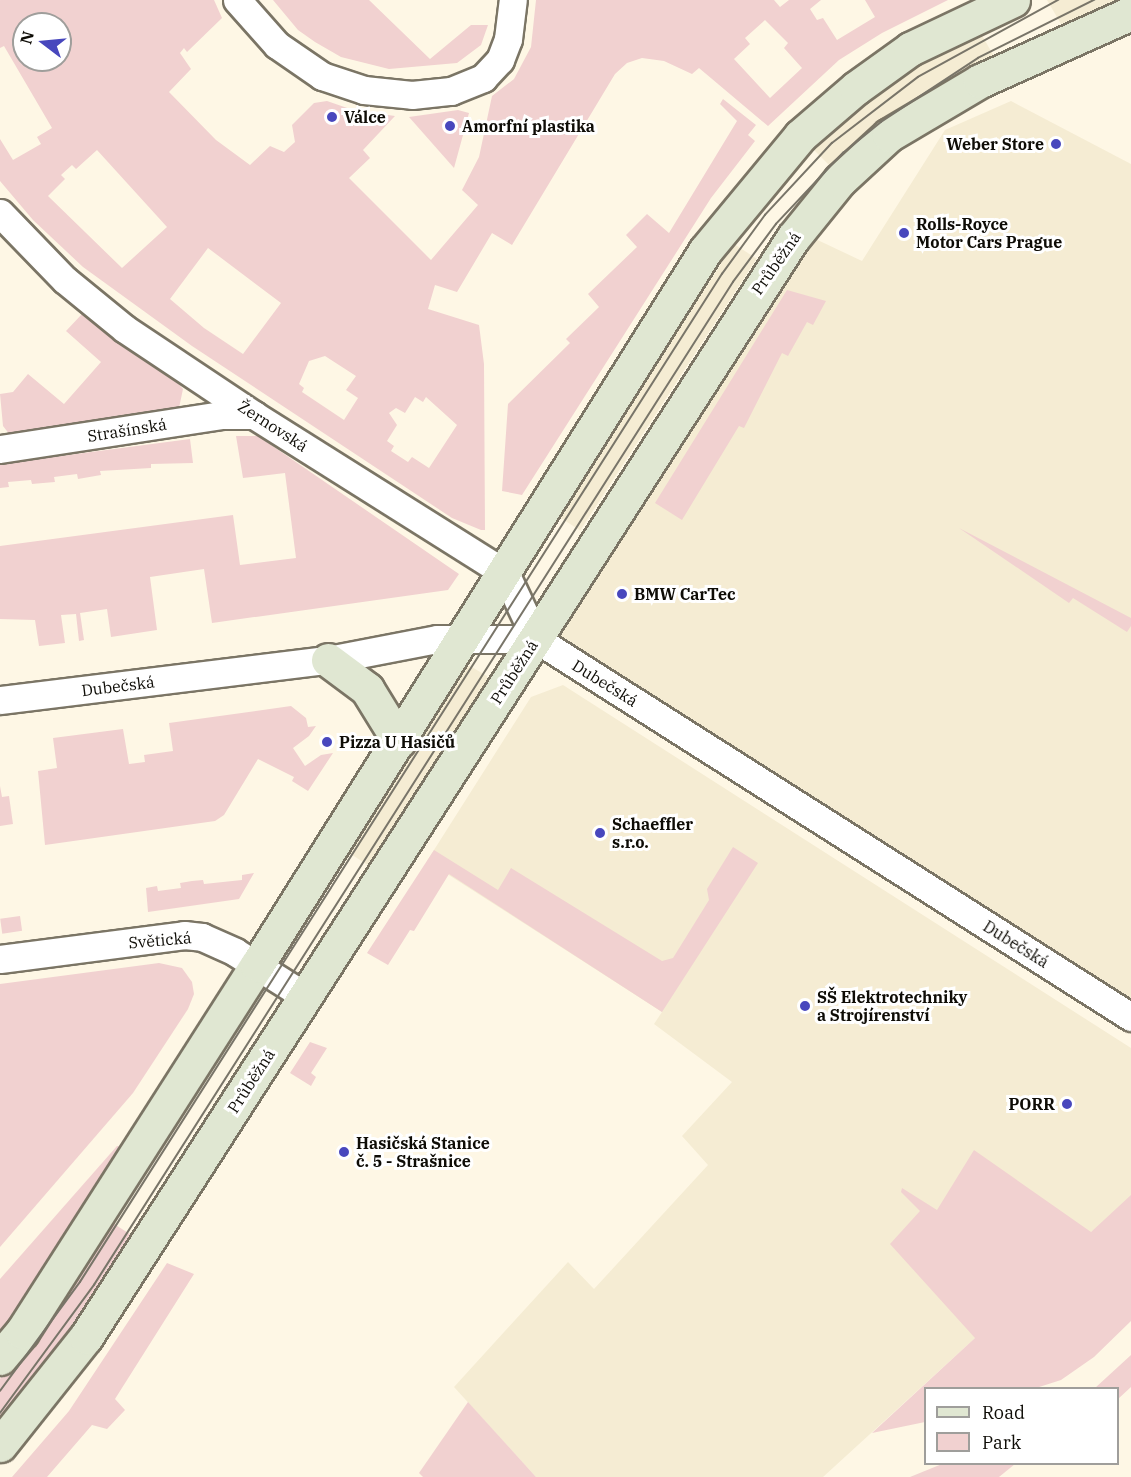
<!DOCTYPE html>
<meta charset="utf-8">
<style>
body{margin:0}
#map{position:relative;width:1131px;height:1477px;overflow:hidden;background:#fef7e5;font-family:"IBM Plex Serif",serif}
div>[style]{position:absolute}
.built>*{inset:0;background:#f5ecd3;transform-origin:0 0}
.green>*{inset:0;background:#f1d1d0;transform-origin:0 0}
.roads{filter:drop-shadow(2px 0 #7b7565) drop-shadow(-2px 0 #7b7565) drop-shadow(0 2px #7b7565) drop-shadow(0 -2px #7b7565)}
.minor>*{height:27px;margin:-13.5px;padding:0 13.5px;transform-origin:13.5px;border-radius:13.5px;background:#fff}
.secondary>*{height:33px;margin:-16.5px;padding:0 16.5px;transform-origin:16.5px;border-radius:16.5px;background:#e0e7d2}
.tram>*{height:1.5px;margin:-0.75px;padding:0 0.75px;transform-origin:0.75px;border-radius:0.75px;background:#797569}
.dots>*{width:16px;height:16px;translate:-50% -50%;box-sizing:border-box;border:3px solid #fff;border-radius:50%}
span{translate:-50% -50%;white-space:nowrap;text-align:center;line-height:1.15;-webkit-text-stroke:6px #fff;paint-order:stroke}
.poi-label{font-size:16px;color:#0e0c06;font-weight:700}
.left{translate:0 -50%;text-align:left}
.right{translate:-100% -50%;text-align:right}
.street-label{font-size:16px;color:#0e0c06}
.legend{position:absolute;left:924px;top:1387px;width:195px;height:78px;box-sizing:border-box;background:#fff;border:2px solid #9f9e9b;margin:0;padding:8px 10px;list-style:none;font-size:18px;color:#0e0c06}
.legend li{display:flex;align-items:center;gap:12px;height:30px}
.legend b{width:30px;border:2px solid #9f9e9b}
.north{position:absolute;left:12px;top:12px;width:60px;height:60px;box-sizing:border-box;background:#fff;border:2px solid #9f9e9b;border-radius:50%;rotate:286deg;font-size:16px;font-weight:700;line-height:24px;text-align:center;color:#0e0c06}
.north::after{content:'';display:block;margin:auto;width:21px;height:27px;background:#4847bd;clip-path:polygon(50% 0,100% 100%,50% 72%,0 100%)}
</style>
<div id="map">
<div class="built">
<i style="clip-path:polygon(1047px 0,1119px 0,1061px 24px)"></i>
<i style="clip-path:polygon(980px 32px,995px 58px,837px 173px,810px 146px,916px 64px)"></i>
<i style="clip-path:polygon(1011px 101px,1131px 164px,1131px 1002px,555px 636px,807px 235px,862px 261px,945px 130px)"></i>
<i style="left:734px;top:244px;width:27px;height:324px;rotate:33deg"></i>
<i style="clip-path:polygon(470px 666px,487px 676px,488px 685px,376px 862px,368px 865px,349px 853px,349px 845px,462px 668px)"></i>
<i style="clip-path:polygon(563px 685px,1131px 1048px,1131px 1202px,1091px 1232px,823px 1477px,536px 1477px,454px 1387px,568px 1262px,594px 1289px,708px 1165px,682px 1136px,732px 1082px,654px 1024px,662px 1012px,427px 861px,531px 697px)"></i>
</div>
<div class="green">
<i style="clip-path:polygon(evenodd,0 0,214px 0,222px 18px,187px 52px,184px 48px,180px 53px,191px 69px,169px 92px,216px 140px,250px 165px,270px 146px,284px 152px,295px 142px,292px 125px,314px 103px,327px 101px,353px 110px,395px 116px,363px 150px,370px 158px,349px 178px,431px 260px,478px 205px,462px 190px,479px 157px,492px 96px,514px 79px,531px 47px,536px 0,774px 0,780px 7px,789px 0,821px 0,810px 9px,817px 20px,823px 18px,837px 40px,875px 17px,865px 0,948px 0,882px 33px,839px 60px,768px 126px,699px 68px,692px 74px,664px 61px,642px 58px,627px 63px,615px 74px,512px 245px,492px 233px,457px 292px,435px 285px,428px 309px,479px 325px,484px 364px,485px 530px,481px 530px,452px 518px,192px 346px,83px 267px,33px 220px,0 181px,0 139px,13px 160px,41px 144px,37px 137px,52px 128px,4px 46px,0 48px,0 0,765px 20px,788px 43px,784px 48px,802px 68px,770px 98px,734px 59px,750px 44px,745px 38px,765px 20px,0 0,24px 24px,60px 24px,60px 60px,24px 60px,24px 24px,0 0,97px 150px,167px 227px,122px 268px,48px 196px,65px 179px,61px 175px,72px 165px,76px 169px,97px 150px,0 0,208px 248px,281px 303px,243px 354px,204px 328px,170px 299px,208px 248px,0 0,325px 356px,356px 376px,346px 390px,358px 398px,344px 420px,302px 392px,304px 388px,299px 384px,309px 361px,325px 356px,0 0,415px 397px,423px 402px,426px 397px,457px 425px,429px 468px,412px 457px,408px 462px,391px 451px,394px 446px,387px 441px,397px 425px,389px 413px,396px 408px,405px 413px,415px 397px)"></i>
<i style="clip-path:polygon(273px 0,369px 0,430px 59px,471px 25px,488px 25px,481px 45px,457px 63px,389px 69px,341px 57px,315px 42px,298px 30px)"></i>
<i style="clip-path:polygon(723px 99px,756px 125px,748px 135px,755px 141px,711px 198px,522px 495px,502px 491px,508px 404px,570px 343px,566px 339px,599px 307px,588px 294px,637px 247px,626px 235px,647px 214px,669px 233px,737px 121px,720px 104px)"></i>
<i style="clip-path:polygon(458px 110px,469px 113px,454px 168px,409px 117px)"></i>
<i style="clip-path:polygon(787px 290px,826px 301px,813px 325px,807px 322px,788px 356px,782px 353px,744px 428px,739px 426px,682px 520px,655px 503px)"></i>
<i style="clip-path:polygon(82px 314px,176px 381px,183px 389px,179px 408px,10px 435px,3px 426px,0 394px,13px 392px,28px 374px,64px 404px,101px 362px,66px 331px)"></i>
<i style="clip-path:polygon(258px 436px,459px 574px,448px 590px,212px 623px,204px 569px,150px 577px,157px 630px,111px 637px,107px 609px,80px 613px,84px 640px,79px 641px,76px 614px,61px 615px,65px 643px,39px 646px,35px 620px,0 619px,0 546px,233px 515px,240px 565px,296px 558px,285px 473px,243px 478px,236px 436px)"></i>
<i style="clip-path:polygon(190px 439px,193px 463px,151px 464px,151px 468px,100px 471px,101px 475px,78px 479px,77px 474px,54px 477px,55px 482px,43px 483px,32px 484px,31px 480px,8px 482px,9px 487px,0 488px,0 464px)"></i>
<i style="clip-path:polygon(959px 528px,1131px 618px,1131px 626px,1127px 632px,1073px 598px,1069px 603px)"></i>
<i style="clip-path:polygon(291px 706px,306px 718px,308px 727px,316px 726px,309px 736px,293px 748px,305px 766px,321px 755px,333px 753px,308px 791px,292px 781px,294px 777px,258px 759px,224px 815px,215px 821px,45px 845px,38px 771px,57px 768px,53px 738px,123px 729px,129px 764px,145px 762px,144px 755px,173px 751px,169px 723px)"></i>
<i style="clip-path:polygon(0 786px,2px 797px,9px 796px,13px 824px,0 826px)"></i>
<i style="clip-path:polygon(733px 847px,758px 863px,662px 1012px,449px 874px,414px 931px,410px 930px,388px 965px,367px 953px,434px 850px,498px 890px,511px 868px,662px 961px,673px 958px,709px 900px,707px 889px)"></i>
<i style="clip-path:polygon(254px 873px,239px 899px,148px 912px,146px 888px,157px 886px,158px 891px,181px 888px,180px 883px,192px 881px,203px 880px,204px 884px,242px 880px,242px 875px)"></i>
<i style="left:20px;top:916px;width:15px;height:20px;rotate:82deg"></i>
<i style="clip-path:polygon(159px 963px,182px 968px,192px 982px,194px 994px,188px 1009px,133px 1093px,0 1247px,0 984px)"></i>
<i style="clip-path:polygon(310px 1042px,327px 1048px,311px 1073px,316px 1077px,311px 1086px,290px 1073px)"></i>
<i style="clip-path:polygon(117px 1146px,124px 1147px,0 1336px,0 1279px)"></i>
<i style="clip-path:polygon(974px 1150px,1091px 1232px,1131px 1195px,1131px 1321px,1094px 1357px,1061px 1380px,1036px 1388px,926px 1388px,925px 1422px,872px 1433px,975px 1338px,890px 1244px,920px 1211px,901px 1192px,902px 1188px,937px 1210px)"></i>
<i style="clip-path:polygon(111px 1222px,136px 1238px,0 1427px,0 1379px)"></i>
<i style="clip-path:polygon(167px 1263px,194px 1274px,115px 1399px,125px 1410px,107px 1429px,92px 1425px,47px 1477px,12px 1477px,69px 1411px)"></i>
<i style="clip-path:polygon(1131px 1355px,1131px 1387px,1118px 1399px,1118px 1388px,1095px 1388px)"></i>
<i style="clip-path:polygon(468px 1402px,536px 1477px,423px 1477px,419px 1473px)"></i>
<i style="clip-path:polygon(942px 1464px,1015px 1464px,999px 1477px,910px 1477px)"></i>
</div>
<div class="roads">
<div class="minor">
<i style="left:237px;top:0;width:60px;rotate:48.4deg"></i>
<i style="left:277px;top:45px;width:55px;rotate:34.6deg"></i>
<i style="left:322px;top:76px;width:44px;rotate:18.4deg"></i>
<i style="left:364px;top:90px;width:48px;rotate:5.9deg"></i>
<i style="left:412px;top:95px;width:39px;rotate:-6deg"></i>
<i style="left:451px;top:91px;width:35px;rotate:-22deg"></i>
<i style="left:483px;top:78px;width:25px;rotate:-47deg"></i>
<i style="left:500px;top:60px;width:22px;rotate:-69deg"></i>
<i style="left:508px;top:39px;width:39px;rotate:-83deg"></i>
<i style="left:0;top:213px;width:93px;rotate:45.9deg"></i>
<i style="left:65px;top:280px;width:77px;rotate:39.2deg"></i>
<i style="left:125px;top:329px;width:155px;rotate:33.7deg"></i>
<i style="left:254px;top:415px;width:297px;rotate:32.2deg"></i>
<i style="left:505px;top:573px;width:73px;rotate:64.8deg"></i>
<i style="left:0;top:449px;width:225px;rotate:-8.7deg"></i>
<i style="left:222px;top:415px;width:32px"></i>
<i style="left:0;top:700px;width:330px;rotate:-7deg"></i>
<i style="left:328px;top:660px;width:111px;rotate:-10.9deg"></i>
<i style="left:437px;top:639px;width:99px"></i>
<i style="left:536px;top:639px;width:705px;rotate:32.43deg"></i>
<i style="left:0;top:959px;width:186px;rotate:-7.4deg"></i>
<i style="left:184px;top:935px;width:18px;rotate:6deg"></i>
<i style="left:202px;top:937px;width:36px;rotate:24deg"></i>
<i style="left:235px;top:952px;width:83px;rotate:32.2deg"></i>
</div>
<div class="secondary">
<i style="left:328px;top:660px;width:49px;rotate:36.6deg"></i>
<i style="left:367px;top:689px;width:61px;rotate:58.4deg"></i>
<i style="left:0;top:1358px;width:34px;rotate:-50deg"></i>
<i style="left:22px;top:1332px;width:436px;rotate:-57.4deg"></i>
<i style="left:257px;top:965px;width:843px;rotate:-57.89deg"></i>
<i style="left:705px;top:251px;width:149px;rotate:-50.4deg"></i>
<i style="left:800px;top:136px;width:74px;rotate:-40.6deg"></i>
<i style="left:856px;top:88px;width:67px;rotate:-35.8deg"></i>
<i style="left:910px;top:49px;width:114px;rotate:-25.4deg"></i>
<i style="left:0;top:1445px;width:138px;rotate:-51.5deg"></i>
<i style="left:86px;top:1337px;width:1307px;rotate:-57.25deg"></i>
<i style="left:793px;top:238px;width:75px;rotate:-51deg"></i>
<i style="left:840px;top:180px;width:67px;rotate:-42.6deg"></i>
<i style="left:889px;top:135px;width:106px;rotate:-30.7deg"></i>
<i style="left:980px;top:81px;width:166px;rotate:-24.2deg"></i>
</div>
</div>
<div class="tram">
<i style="left:0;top:1391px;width:135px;rotate:-53.7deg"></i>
<i style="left:80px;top:1282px;width:1195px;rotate:-57.51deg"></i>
<i style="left:722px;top:274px;width:73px;rotate:-53.9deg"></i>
<i style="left:765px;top:215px;width:98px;rotate:-47.1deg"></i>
<i style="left:832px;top:143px;width:108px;rotate:-37.5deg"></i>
<i style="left:918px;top:77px;width:160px;rotate:-28.8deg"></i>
<i style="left:0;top:1413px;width:159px;rotate:-53.7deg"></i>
<i style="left:94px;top:1285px;width:1189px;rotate:-57.5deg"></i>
<i style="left:733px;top:282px;width:72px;rotate:-53.4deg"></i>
<i style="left:776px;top:224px;width:98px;rotate:-46.7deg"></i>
<i style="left:843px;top:153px;width:49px;rotate:-39.2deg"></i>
<i style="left:881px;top:122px;width:116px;rotate:-33.4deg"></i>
<i style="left:978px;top:58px;width:130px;rotate:-26.6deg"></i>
</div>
<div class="dots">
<i style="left:332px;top:117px;background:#4847bd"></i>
<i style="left:450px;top:126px;background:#4847bd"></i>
<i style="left:1056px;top:144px;background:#4847bd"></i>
<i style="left:904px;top:233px;background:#4847bd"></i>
<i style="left:622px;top:594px;background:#4847bd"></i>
<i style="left:327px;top:742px;background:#4847bd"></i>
<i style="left:600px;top:833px;background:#4847bd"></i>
<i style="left:805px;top:1006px;background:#4847bd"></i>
<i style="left:1067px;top:1104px;background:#4847bd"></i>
<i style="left:344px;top:1152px;background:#4847bd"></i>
</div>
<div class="poi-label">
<span class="left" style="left:344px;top:117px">Válce</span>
<span class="left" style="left:462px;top:126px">Amorfní plastika</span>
<span class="right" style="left:1044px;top:144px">Weber Store</span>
<span class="left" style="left:916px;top:233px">Rolls-Royce<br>Motor Cars Prague</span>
<span class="left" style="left:634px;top:594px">BMW CarTec</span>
<span class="left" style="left:339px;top:742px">Pizza U Hasičů</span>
<span class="left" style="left:612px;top:833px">Schaeffler<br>s.r.o.</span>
<span class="left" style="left:817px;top:1006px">SŠ Elektrotechniky<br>a Strojírenství</span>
<span class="right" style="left:1055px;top:1104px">PORR</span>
<span class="left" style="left:356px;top:1152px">Hasičská Stanice<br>č. 5 - Strašnice</span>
</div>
<div class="street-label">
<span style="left:776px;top:263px;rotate:-55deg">Průběžná</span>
<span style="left:273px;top:426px;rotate:33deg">Žernovská</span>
<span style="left:127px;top:430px;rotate:-9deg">Strašínská</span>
<span style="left:514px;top:672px;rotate:-57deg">Průběžná</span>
<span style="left:605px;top:683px;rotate:32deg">Dubečská</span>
<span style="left:118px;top:686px;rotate:-7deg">Dubečská</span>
<span style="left:160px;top:940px;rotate:-5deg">Světická</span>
<span style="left:1016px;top:944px;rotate:32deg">Dubečská</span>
<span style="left:251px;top:1081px;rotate:-57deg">Průběžná</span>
</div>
<ul class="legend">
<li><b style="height:8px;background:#e0e7d2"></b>Road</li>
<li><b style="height:16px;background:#f1d1d0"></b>Park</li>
</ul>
<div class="north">N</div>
</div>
